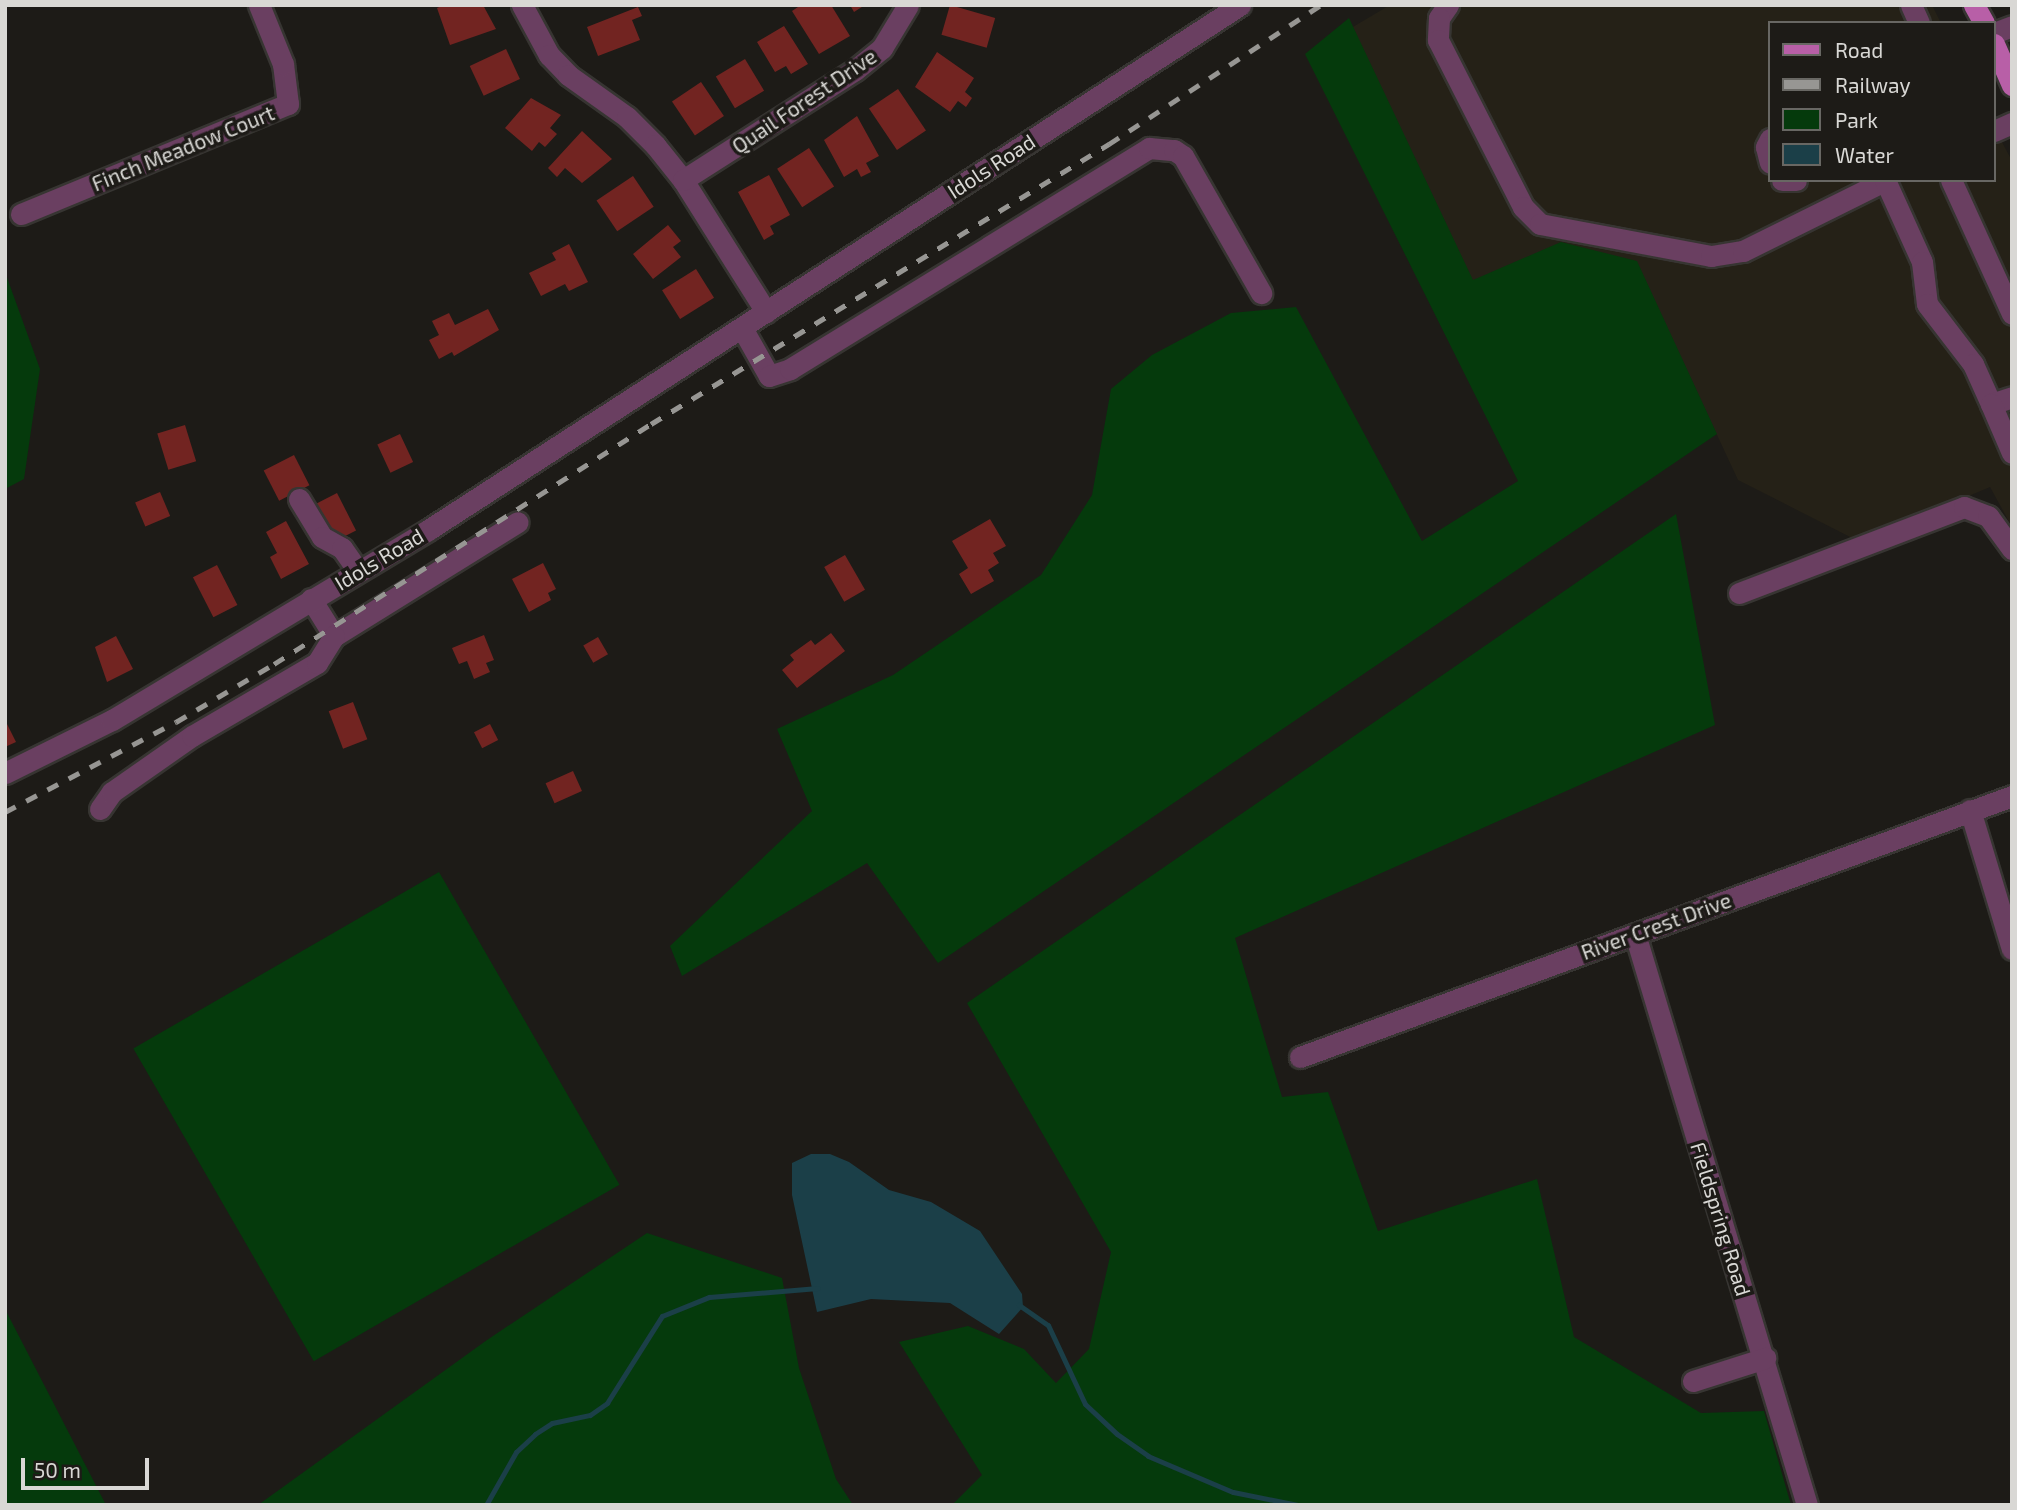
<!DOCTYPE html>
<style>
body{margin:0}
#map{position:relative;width:2017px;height:1510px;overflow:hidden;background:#1d1b17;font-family:"Exo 2",sans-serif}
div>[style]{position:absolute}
.built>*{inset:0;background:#252117}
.green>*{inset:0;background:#053a0c;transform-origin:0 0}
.water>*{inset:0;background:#1b3f48}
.stream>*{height:5px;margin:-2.5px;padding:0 2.5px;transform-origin:2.5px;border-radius:2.5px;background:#1b3f48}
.building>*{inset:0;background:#722421;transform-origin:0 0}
.roads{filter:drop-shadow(2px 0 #373532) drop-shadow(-2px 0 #373532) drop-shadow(0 2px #373532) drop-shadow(0 -2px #373532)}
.minor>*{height:21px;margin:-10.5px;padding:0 10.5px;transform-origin:10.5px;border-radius:10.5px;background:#6a3f61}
.major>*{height:21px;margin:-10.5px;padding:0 10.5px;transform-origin:10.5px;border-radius:10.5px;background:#b85fa7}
.rail>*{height:5px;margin-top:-2.5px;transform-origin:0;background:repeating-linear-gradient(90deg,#979693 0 12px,transparent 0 24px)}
span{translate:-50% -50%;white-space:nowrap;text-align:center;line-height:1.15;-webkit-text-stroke:7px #1d1b17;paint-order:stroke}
.street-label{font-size:21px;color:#d9d8d5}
.frame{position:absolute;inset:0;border:7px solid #d9d8d5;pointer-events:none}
.legend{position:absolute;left:1768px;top:21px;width:228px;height:161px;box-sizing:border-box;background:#1d1b17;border:2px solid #686763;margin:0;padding:9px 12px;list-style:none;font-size:21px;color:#d9d8d5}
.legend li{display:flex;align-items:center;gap:14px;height:35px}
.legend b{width:35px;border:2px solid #686763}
.scale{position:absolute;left:21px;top:1458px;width:128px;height:32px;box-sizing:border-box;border:4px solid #d9d8d5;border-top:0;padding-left:9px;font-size:21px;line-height:24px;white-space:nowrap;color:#d9d8d5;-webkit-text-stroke:5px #1d1b17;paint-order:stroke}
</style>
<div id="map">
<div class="built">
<i style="clip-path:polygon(1390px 5px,1932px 5px,1941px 23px,1770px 23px,1770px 180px,1994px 180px,1994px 127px,2012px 161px,2012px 527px,1990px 487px,1860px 542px,1738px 480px,1636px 261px,1455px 288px,1336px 37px)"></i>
</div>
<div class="green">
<i style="clip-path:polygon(1349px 18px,1473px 280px,1561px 242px,1637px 261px,1717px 434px,938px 963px,867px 863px,682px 976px,670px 946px,812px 811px,777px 729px,893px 675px,1041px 575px,1092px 495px,1111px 389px,1152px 355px,1231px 313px,1296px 307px,1422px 541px,1518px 481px,1305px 54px)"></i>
<i style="clip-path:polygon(5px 272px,40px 369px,24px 479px,5px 489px)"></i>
<i style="clip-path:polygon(1676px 514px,1715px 725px,1235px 938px,1282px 1097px,1328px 1092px,1378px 1231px,1537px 1179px,1574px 1337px,1701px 1413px,1764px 1411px,1791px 1505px,952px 1505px,982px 1475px,899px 1342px,968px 1326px,1024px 1349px,1056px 1383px,1089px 1349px,1111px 1252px,967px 1003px)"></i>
<i style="left:439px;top:872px;width:361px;height:353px;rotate:60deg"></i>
<i style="clip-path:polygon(647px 1233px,782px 1278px,799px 1368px,836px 1479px,853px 1505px,258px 1505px,487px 1340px)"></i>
<i style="clip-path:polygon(5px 1309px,106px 1505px,5px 1505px)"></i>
</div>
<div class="water">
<i style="clip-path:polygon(811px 1154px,830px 1154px,849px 1162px,889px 1190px,931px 1202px,980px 1231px,1022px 1294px,1023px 1307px,999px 1334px,950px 1303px,871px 1299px,817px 1312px,792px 1195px,792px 1163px)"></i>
</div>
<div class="stream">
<i style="left:1019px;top:1305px;width:35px;rotate:35deg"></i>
<i style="left:1048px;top:1325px;width:87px;rotate:64.9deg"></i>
<i style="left:1085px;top:1404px;width:44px;rotate:43.2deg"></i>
<i style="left:1117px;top:1434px;width:38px;rotate:35deg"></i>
<i style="left:1148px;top:1456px;width:92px;rotate:23deg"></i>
<i style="left:1233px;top:1492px;width:66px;rotate:11.3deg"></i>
<i style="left:486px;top:1505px;width:61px;rotate:-60.5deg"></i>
<i style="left:516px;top:1452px;width:26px;rotate:-43deg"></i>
<i style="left:535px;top:1434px;width:20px;rotate:-33deg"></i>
<i style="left:552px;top:1423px;width:39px;rotate:-12deg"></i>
<i style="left:590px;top:1415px;width:21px;rotate:-35deg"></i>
<i style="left:607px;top:1403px;width:103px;rotate:-57.7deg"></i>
<i style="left:662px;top:1316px;width:51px;rotate:-22deg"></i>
<i style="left:709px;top:1297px;width:109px;rotate:-4.7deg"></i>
</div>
<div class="building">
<i style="clip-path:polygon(444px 5px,483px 5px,496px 29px,450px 45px,437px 8px)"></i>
<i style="clip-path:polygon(801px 5px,831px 5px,850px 36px,819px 54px,792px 11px)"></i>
<i style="clip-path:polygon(850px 5px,865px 5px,854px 12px)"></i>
<i style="left:950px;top:5px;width:47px;height:31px;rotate:16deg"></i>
<i style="clip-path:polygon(638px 7px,642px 16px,632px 20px,640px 40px,598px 56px,587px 27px)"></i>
<i style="clip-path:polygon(784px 26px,808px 64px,791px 74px,786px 66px,775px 72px,757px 42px)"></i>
<i style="left:506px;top:49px;width:33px;height:40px;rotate:65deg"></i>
<i style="clip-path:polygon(937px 52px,974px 78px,965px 92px,972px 98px,966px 107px,958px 101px,950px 112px,915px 87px)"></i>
<i style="left:745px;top:59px;width:37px;height:34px;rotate:59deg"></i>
<i style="left:701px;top:82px;width:41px;height:35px;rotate:56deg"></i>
<i style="left:898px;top:89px;width:50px;height:35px;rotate:56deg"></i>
<i style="clip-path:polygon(531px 98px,561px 115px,550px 128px,557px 134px,545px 147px,539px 142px,532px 151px,505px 128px)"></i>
<i style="clip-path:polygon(857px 116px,879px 156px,866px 163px,871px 172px,861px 177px,857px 169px,844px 177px,824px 140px)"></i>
<i style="clip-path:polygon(582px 131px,612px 159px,582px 183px,565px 168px,557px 177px,548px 168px)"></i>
<i style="left:809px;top:148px;width:46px;height:38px;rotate:57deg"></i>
<i style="clip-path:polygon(769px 175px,790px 215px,770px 226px,774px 234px,764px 240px,738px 192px)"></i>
<i style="left:633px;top:176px;width:37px;height:44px;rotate:56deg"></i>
<i style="clip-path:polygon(668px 225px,681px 241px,673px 247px,681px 257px,653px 279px,633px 254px)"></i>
<i style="clip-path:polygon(569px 244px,588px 282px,569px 291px,565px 284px,541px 296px,529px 273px,556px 260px,552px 253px)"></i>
<i style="left:696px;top:269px;width:34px;height:40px;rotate:58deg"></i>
<i style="clip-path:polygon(488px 309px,499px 330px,454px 356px,452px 352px,439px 359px,429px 340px,439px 335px,432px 321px,449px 313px,455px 325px)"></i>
<i style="left:185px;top:425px;width:38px;height:29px;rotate:73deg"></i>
<i style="left:400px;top:434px;width:31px;height:25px;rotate:65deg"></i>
<i style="left:294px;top:455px;width:34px;height:34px;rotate:63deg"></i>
<i style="left:160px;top:492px;width:26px;height:27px;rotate:67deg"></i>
<i style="left:337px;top:493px;width:42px;height:24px;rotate:63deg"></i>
<i style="clip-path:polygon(990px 519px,1006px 546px,993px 553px,999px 563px,988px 570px,994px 581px,971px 594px,959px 574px,968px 568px,952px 541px)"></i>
<i style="clip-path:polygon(286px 521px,309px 564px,281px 579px,270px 557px,277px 553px,266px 532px)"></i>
<i style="left:845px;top:555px;width:40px;height:24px;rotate:60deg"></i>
<i style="clip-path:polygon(543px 563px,556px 589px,548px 593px,551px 600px,529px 612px,512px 579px)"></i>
<i style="left:217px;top:565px;width:45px;height:27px;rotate:63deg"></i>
<i style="clip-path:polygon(831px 633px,845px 651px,797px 688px,782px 670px,794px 660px,790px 655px,811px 640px,815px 645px)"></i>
<i style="clip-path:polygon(484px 635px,494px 660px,486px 663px,490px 672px,474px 679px,467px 661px,459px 664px,452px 648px)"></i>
<i style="clip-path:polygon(116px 636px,133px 669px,107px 682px,95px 647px)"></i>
<i style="left:598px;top:637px;width:20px;height:17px;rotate:60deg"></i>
<i style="left:353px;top:702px;width:40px;height:26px;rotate:69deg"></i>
<i style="clip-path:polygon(5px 720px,16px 742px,5px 747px)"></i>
<i style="left:490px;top:724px;width:18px;height:18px;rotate:63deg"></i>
<i style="left:573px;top:771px;width:22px;height:30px;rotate:66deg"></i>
</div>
<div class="roads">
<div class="minor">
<i style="left:522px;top:5px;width:57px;rotate:61.6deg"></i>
<i style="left:549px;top:55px;width:28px;rotate:46deg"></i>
<i style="left:568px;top:75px;width:72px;rotate:35.4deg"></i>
<i style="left:627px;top:117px;width:40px;rotate:45deg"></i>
<i style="left:655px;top:145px;width:45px;rotate:51.3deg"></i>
<i style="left:683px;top:180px;width:156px;rotate:57.8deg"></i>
<i style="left:1448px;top:5px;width:16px;rotate:125deg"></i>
<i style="left:1439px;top:18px;width:22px;rotate:93deg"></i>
<i style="left:1438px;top:40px;width:187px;rotate:63deg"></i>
<i style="left:1523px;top:207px;width:24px;rotate:45deg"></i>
<i style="left:1540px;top:224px;width:174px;rotate:10.6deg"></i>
<i style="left:1711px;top:256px;width:32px;rotate:-9deg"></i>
<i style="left:1743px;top:251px;width:160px;rotate:-26.4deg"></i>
<i style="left:1911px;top:5px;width:20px;rotate:66deg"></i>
<i style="left:1994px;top:33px;width:19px;rotate:-21deg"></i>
<i style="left:1994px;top:131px;width:20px;rotate:-24deg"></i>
<i style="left:1770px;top:139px;width:9px;rotate:117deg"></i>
<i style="left:1766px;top:147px;width:16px;rotate:76deg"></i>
<i style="left:683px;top:180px;width:204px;rotate:-32.6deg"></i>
<i style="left:855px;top:70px;width:35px;rotate:-39deg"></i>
<i style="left:882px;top:48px;width:50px;rotate:-58.8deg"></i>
<i style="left:1782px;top:180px;width:14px"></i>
<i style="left:1885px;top:180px;width:90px;rotate:65.7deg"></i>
<i style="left:1922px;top:262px;width:42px;rotate:83.2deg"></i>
<i style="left:1927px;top:304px;width:76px;rotate:52.5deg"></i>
<i style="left:1973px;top:364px;width:44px;rotate:65.8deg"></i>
<i style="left:1991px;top:404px;width:22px;rotate:-18deg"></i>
<i style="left:1951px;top:180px;width:147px;rotate:65.5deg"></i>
<i style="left:21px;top:214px;width:289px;rotate:-22.4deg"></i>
<i style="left:288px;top:104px;width:40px;rotate:-97.1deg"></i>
<i style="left:283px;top:64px;width:64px;rotate:-112.1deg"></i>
<i style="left:742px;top:328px;width:55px;rotate:60.6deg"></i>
<i style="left:769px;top:376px;width:22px;rotate:-18deg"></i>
<i style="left:790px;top:369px;width:422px;rotate:-31.6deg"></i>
<i style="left:1149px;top:148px;width:25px;rotate:5deg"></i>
<i style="left:1174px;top:150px;width:11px;rotate:34deg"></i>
<i style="left:1183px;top:156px;width:158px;rotate:60.3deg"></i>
<i style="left:1991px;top:404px;width:53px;rotate:66.8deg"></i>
<i style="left:299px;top:499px;width:44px;rotate:58.8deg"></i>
<i style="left:322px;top:537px;width:23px;rotate:29deg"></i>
<i style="left:342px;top:548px;width:28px;rotate:55deg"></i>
<i style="left:1739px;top:593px;width:241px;rotate:-20.9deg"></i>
<i style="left:1964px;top:507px;width:26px;rotate:21deg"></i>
<i style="left:1988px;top:516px;width:41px;rotate:54deg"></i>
<i style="left:311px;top:599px;width:44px;rotate:58.1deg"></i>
<i style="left:334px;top:636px;width:216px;rotate:-31.8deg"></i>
<i style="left:5px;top:773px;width:119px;rotate:-26.4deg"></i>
<i style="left:112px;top:720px;width:369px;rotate:-31deg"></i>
<i style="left:428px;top:530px;width:967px;rotate:-32.88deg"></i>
<i style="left:100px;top:809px;width:21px;rotate:-55deg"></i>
<i style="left:112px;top:792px;width:98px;rotate:-35deg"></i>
<i style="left:192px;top:736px;width:145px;rotate:-30.3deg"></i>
<i style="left:317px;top:663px;width:32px;rotate:-58deg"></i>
<i style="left:1970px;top:810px;width:145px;rotate:73.2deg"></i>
<i style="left:1635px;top:934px;width:596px;rotate:73.24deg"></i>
<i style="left:1300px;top:1057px;width:758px;rotate:-20.13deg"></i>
<i style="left:1693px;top:1381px;width:76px;rotate:-17.7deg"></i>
</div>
<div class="major">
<i style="left:1974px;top:5px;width:21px;rotate:61deg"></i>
<i style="left:1994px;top:44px;width:45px;rotate:66.3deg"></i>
</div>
</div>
<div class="rail">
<i style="left:5px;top:812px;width:193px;rotate:-27.8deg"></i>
<i style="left:176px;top:722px;width:114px;rotate:-30.6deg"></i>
<i style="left:274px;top:664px;width:447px;rotate:-32.5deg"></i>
<i style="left:651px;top:424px;width:537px;rotate:-31.44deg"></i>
<i style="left:1109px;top:144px;width:254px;rotate:-33.3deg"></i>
</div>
<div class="street-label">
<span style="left:804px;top:101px;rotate:-34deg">Quail Forest Drive</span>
<span style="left:183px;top:148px;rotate:-22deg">Finch Meadow Court</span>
<span style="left:991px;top:166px;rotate:-33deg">Idols Road</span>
<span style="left:379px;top:559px;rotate:-31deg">Idols Road</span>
<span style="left:1656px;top:926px;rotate:-20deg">River Crest Drive</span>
<span style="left:1721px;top:1219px;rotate:73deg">Fieldspring Road</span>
</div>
<div class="frame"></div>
<ul class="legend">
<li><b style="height:9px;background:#b85fa7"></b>Road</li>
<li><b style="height:9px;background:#979693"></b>Railway</li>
<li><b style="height:19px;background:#053a0c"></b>Park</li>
<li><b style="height:19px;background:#1b3f48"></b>Water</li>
</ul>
<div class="scale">50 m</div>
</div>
